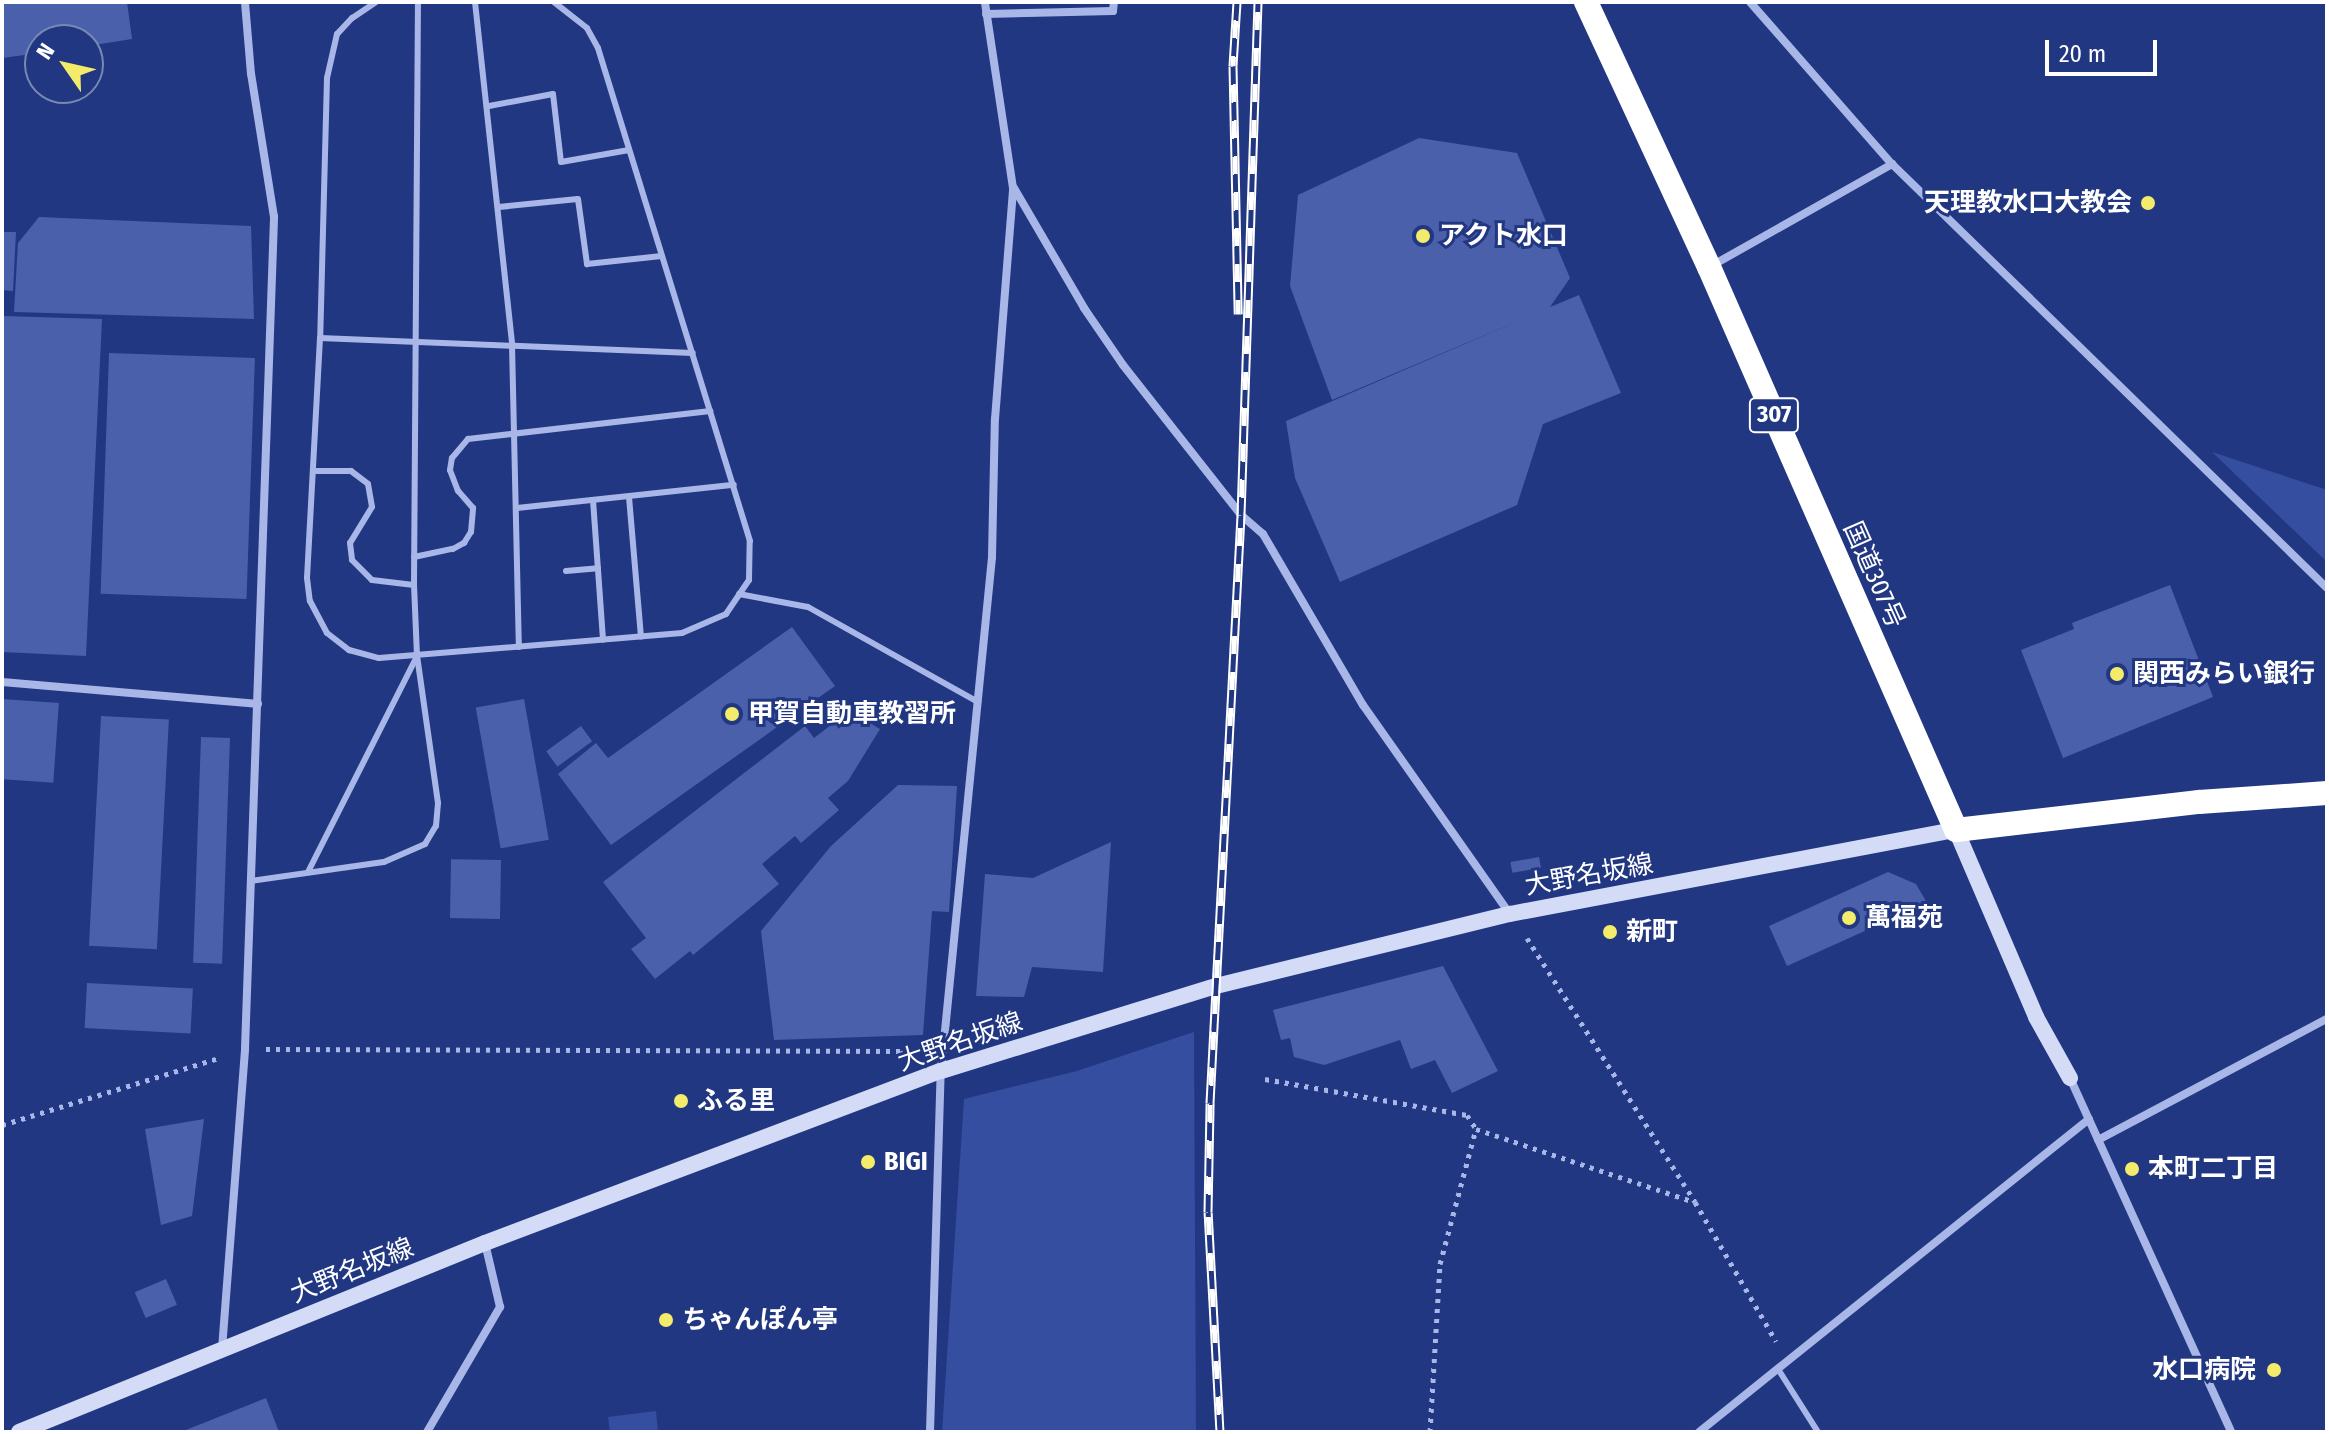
<!DOCTYPE html>
<meta charset="utf-8">
<style>
body{margin:0}
#map{position:relative;width:2329px;height:1434px;overflow:hidden;background:#223782;font-family:"Fira Sans Condensed","Noto Sans JP",sans-serif}
div>[style]{position:absolute}
.green>*{inset:0;background:#364ea0}
.building>*{inset:0;background:#4a60ab;transform-origin:0 0}
.path>*{height:5px;margin-top:-2.5px;transform-origin:0;background:repeating-linear-gradient(90deg,#a9b7e8 0 4px,transparent 0 10px)}
.lane>*{height:6px;margin:-3px;padding:0 3px;transform-origin:3px;border-radius:3px;background:#a9b7e8}
.street>*{height:8px;margin:-4px;padding:0 4px;transform-origin:4px;border-radius:4px;background:#a9b7e8}
.secondary>*{height:16px;margin:-8px;padding:0 8px;transform-origin:8px;border-radius:8px;background:#d3dbf7}
.highway>*{height:24px;margin:-12px;padding:0 12px;transform-origin:12px;border-radius:12px;background:#fff}
.rail>*{height:9px;margin-top:-4.5px;transform-origin:0;background:repeating-linear-gradient(90deg,#223782 0 18px,#fff 0 36px);box-sizing:border-box;border-block:2px solid #fff}
.dots>*{width:22px;height:22px;translate:-50% -50%;box-sizing:border-box;border:4px solid #223782;border-radius:50%}
span{translate:-50% -50%;white-space:nowrap;text-align:center;line-height:1.15;-webkit-text-stroke:6px #223782;paint-order:stroke}
.shield-label span{padding:2px 6px;background:#223782;border:2px solid;border-radius:6px;-webkit-text-stroke-width:0}
.shield-label{font-size:24px;color:#fff;font-weight:700}
.poi-label{font-size:26px;color:#fff;font-weight:700}
.right{translate:-100% -50%;text-align:right}
.left{translate:0 -50%;text-align:left}
.street-label{font-size:26px;color:#fff}
.frame{position:absolute;inset:0;border:4px solid #fff;pointer-events:none}
.north{position:absolute;left:24px;top:24px;width:80px;height:80px;box-sizing:border-box;background:#223782;border:2px solid #7a87b4;border-radius:50%;rotate:304deg;font-size:22px;font-weight:700;line-height:32px;text-align:center;color:#fff}
.north::after{content:'';display:block;margin:auto;width:28px;height:36px;background:#f4eb6a;clip-path:polygon(50% 0,100% 100%,50% 72%,0 100%)}
.scale{position:absolute;left:2045px;top:40px;width:112px;height:36px;box-sizing:border-box;border:4px solid #fff;border-top:0;padding-left:10px;font-size:24px;line-height:28px;white-space:nowrap;color:#fff;-webkit-text-stroke:6px #223782;paint-order:stroke}
</style>
<div id="map">
<div class="green">
<i style="clip-path:polygon(2212px 452px,2327px 490px,2327px 562px)"></i>
<i style="clip-path:polygon(1194px 1032px,1196px 1432px,942px 1432px,964px 1099px,1077px 1071px)"></i>
<i style="clip-path:polygon(656px 1411px,658px 1432px,610px 1432px,608px 1417px)"></i>
</div>
<div class="building">
<i style="clip-path:polygon(2px 2px,127px 2px,132px 39px,88px 46px,88px 40px,40px 40px,40px 53px,2px 58px)"></i>
<i style="clip-path:polygon(1419px 138px,1517px 153px,1570px 278px,1550px 307px,1579px 295px,1621px 393px,1543px 424px,1517px 505px,1340px 582px,1295px 478px,1286px 421px,1525px 318px,1332px 400px,1290px 286px,1298px 195px)"></i>
<i style="clip-path:polygon(39px 217px,251px 226px,254px 319px,14px 312px,18px 243px)"></i>
<i style="clip-path:polygon(2px 232px,16px 232px,13px 291px,2px 290px)"></i>
<i style="clip-path:polygon(2px 316px,102px 319px,86px 656px,2px 652px)"></i>
<i style="left:109px;top:353px;width:146px;height:241px;rotate:2deg"></i>
<i style="clip-path:polygon(2170px 585px,2213px 697px,2063px 758px,2021px 650px,2074px 629px,2072px 623px)"></i>
<i style="clip-path:polygon(792px 627px,835px 686px,611px 845px,558px 774px,596px 743px,608px 758px)"></i>
<i style="left:2px;top:699px;width:57px;height:80px;rotate:4deg"></i>
<i style="left:524px;top:699px;width:143px;height:49px;rotate:80deg"></i>
<i style="clip-path:polygon(849px 711px,880px 729px,848px 781px,828px 798px,839px 810px,801px 843px,795px 836px,762px 864px,779px 884px,693px 955px,690px 951px,655px 979px,631px 949px,646px 938px,603px 882px,805px 726px,814px 738px)"></i>
<i style="left:101px;top:716px;width:68px;height:230px;rotate:3deg"></i>
<i style="left:581px;top:726px;width:19px;height:43px;rotate:54deg"></i>
<i style="left:201px;top:737px;width:29px;height:226px;rotate:2deg"></i>
<i style="clip-path:polygon(898px 785px,957px 786px,949px 912px,932px 911px,923px 1035px,774px 1040px,761px 931px,831px 846px)"></i>
<i style="clip-path:polygon(1111px 842px,1103px 972px,1032px 967px,1024px 997px,976px 996px,985px 874px,1033px 878px)"></i>
<i style="left:1539px;top:857px;width:11px;height:29px;rotate:80deg"></i>
<i style="left:501px;top:860px;width:59px;height:50px;rotate:91deg"></i>
<i style="clip-path:polygon(1888px 872px,1916px 884px,1927px 903px,1787px 966px,1769px 926px)"></i>
<i style="clip-path:polygon(1443px 966px,1498px 1071px,1452px 1093px,1435px 1060px,1411px 1069px,1400px 1040px,1324px 1065px,1294px 1057px,1290px 1038px,1281px 1040px,1273px 1010px)"></i>
<i style="left:87px;top:983px;width:106px;height:45px;rotate:3deg"></i>
<i style="clip-path:polygon(204px 1119px,192px 1216px,161px 1225px,145px 1129px)"></i>
<i style="left:166px;top:1279px;width:28px;height:34px;rotate:67deg"></i>
<i style="clip-path:polygon(266px 1398px,279px 1432px,181px 1432px)"></i>
</div>
<div class="path">
<i style="left:1527px;top:938px;width:313px;rotate:57.5deg"></i>
<i style="left:1695px;top:1202px;width:161px;rotate:59.8deg"></i>
<i style="left:266px;top:1049px;width:634px;rotate:0.18deg"></i>
<i style="left:900px;top:1051px;width:8px;rotate:67deg"></i>
<i style="left:1265px;top:1079px;width:205px;rotate:10.1deg"></i>
<i style="left:1467px;top:1115px;width:17px;rotate:57deg"></i>
<i style="left:1476px;top:1129px;width:230px;rotate:18.5deg"></i>
<i style="left:2px;top:1125px;width:229px;rotate:-17.2deg"></i>
<i style="left:1430px;top:1432px;width:168px;rotate:-86.6deg"></i>
<i style="left:1440px;top:1264px;width:140px;rotate:-75.1deg"></i>
</div>
<div class="lane">
<i style="left:376px;top:2px;width:29px;rotate:146deg"></i>
<i style="left:352px;top:18px;width:22px;rotate:133deg"></i>
<i style="left:337px;top:34px;width:45px;rotate:102.8deg"></i>
<i style="left:327px;top:78px;width:260px;rotate:91.5deg"></i>
<i style="left:320px;top:338px;width:240px;rotate:93.1deg"></i>
<i style="left:307px;top:578px;width:23px;rotate:83deg"></i>
<i style="left:310px;top:601px;width:36px;rotate:62deg"></i>
<i style="left:327px;top:633px;width:28px;rotate:38deg"></i>
<i style="left:349px;top:650px;width:31px;rotate:15deg"></i>
<i style="left:379px;top:658px;width:304px;rotate:-4.7deg"></i>
<i style="left:682px;top:633px;width:48px;rotate:-23.4deg"></i>
<i style="left:726px;top:614px;width:41px;rotate:-55.9deg"></i>
<i style="left:749px;top:580px;width:39px;rotate:-89deg"></i>
<i style="left:750px;top:541px;width:516px;rotate:-107.14deg"></i>
<i style="left:598px;top:48px;width:23px;rotate:-119deg"></i>
<i style="left:587px;top:28px;width:42px;rotate:-141.8deg"></i>
<i style="left:475px;top:2px;width:345px;rotate:83.8deg"></i>
<i style="left:512px;top:345px;width:302px;rotate:88.7deg"></i>
<i style="left:489px;top:106px;width:65px;rotate:-10.6deg"></i>
<i style="left:553px;top:94px;width:68px;rotate:83.3deg"></i>
<i style="left:561px;top:162px;width:69px;rotate:-10deg"></i>
<i style="left:499px;top:207px;width:79px;rotate:-5.8deg"></i>
<i style="left:578px;top:199px;width:66px;rotate:82.1deg"></i>
<i style="left:587px;top:264px;width:75px;rotate:-6.1deg"></i>
<i style="left:320px;top:338px;width:373px;rotate:2.3deg"></i>
<i style="left:313px;top:471px;width:38px"></i>
<i style="left:351px;top:471px;width:21px;rotate:37deg"></i>
<i style="left:368px;top:484px;width:23px;rotate:80deg"></i>
<i style="left:372px;top:507px;width:42px;rotate:121.4deg"></i>
<i style="left:350px;top:543px;width:17px;rotate:83deg"></i>
<i style="left:352px;top:560px;width:28px;rotate:45deg"></i>
<i style="left:372px;top:580px;width:42px;rotate:6.8deg"></i>
<i style="left:629px;top:497px;width:140px;rotate:85.1deg"></i>
<i style="left:593px;top:500px;width:140px;rotate:85.9deg"></i>
<i style="left:517px;top:508px;width:218px;rotate:-6.1deg"></i>
<i style="left:414px;top:557px;width:40px;rotate:-12deg"></i>
<i style="left:453px;top:549px;width:13px;rotate:-29deg"></i>
<i style="left:464px;top:543px;width:13px;rotate:-58deg"></i>
<i style="left:471px;top:532px;width:24px;rotate:-85deg"></i>
<i style="left:473px;top:508px;width:23px;rotate:-131deg"></i>
<i style="left:458px;top:491px;width:22px;rotate:-111deg"></i>
<i style="left:450px;top:470px;width:12px;rotate:-81deg"></i>
<i style="left:452px;top:458px;width:25px;rotate:-50deg"></i>
<i style="left:468px;top:439px;width:244px;rotate:-6.6deg"></i>
<i style="left:566px;top:571px;width:32px;rotate:-5deg"></i>
<i style="left:739px;top:594px;width:70px;rotate:10.7deg"></i>
<i style="left:808px;top:607px;width:195px;rotate:29.2deg"></i>
<i style="left:308px;top:872px;width:242px;rotate:-63.2deg"></i>
<i style="left:250px;top:881px;width:135px;rotate:-8.1deg"></i>
<i style="left:384px;top:862px;width:45px;rotate:-23.7deg"></i>
<i style="left:425px;top:844px;width:21px;rotate:-59deg"></i>
<i style="left:436px;top:826px;width:23px;rotate:-85deg"></i>
<i style="left:438px;top:803px;width:148px;rotate:-98.1deg"></i>
<i style="left:417px;top:656px;width:71px;rotate:-92.4deg"></i>
<i style="left:414px;top:585px;width:583px;rotate:-89.61deg"></i>
<i style="left:1778px;top:1369px;width:75px;rotate:57.6deg"></i>
</div>
<div class="street">
<i style="left:1750px;top:2px;width:215px;rotate:48.8deg"></i>
<i style="left:1892px;top:164px;width:607px;rotate:44.27deg"></i>
<i style="left:986px;top:14px;width:127px;rotate:-1.4deg"></i>
<i style="left:1113px;top:11px;width:9px;rotate:-84deg"></i>
<i style="left:1014px;top:188px;width:139px;rotate:59.7deg"></i>
<i style="left:1084px;top:308px;width:69px;rotate:55.6deg"></i>
<i style="left:1123px;top:365px;width:191px;rotate:51.8deg"></i>
<i style="left:1241px;top:515px;width:29px;rotate:41deg"></i>
<i style="left:1263px;top:534px;width:198px;rotate:59.7deg"></i>
<i style="left:1363px;top:705px;width:256px;rotate:54.9deg"></i>
<i style="left:1713px;top:265px;width:206px;rotate:-29.4deg"></i>
<i style="left:2px;top:682px;width:257px;rotate:4.9deg"></i>
<i style="left:2070px;top:1078px;width:389px;rotate:65.5deg"></i>
<i style="left:2098px;top:1140px;width:259px;rotate:-27.9deg"></i>
<i style="left:222px;top:1349px;width:301px;rotate:-85.6deg"></i>
<i style="left:245px;top:1049px;width:833px;rotate:-88deg"></i>
<i style="left:274px;top:217px;width:145px;rotate:-99.1deg"></i>
<i style="left:251px;top:74px;width:72px;rotate:-94.8deg"></i>
<i style="left:427px;top:1432px;width:145px;rotate:-59.7deg"></i>
<i style="left:500px;top:1307px;width:66px;rotate:-103.2deg"></i>
<i style="left:930px;top:1432px;width:361px;rotate:-88.3deg"></i>
<i style="left:941px;top:1071px;width:517px;rotate:-84.33deg"></i>
<i style="left:992px;top:557px;width:138px;rotate:-88.8deg"></i>
<i style="left:995px;top:419px;width:232px;rotate:-85.5deg"></i>
<i style="left:1013px;top:188px;width:188px;rotate:-98.6deg"></i>
<i style="left:1699px;top:1432px;width:500px;rotate:-38.75deg"></i>
</div>
<div class="secondary">
<i style="left:19px;top:1432px;width:503px;rotate:-22.08deg"></i>
<i style="left:485px;top:1243px;width:487px;rotate:-20.7deg"></i>
<i style="left:941px;top:1071px;width:288px;rotate:-17.2deg"></i>
<i style="left:1216px;top:986px;width:303px;rotate:-13.8deg"></i>
<i style="left:1510px;top:914px;width:454px;rotate:-10.7deg"></i>
<i style="left:1956px;top:830px;width:203px;rotate:66.8deg"></i>
<i style="left:2036px;top:1017px;width:70px;rotate:60.9deg"></i>
</div>
<div class="highway">
<i style="left:1586px;top:2px;width:292px;rotate:65.1deg"></i>
<i style="left:1709px;top:267px;width:615px;rotate:66.31deg"></i>
<i style="left:1956px;top:830px;width:245px;rotate:-6.6deg"></i>
<i style="left:2199px;top:802px;width:128px;rotate:-4deg"></i>
</div>
<div class="rail">
<i style="left:1237px;top:2px;width:64px;rotate:93.6deg"></i>
<i style="left:1233px;top:66px;width:248px;rotate:88.8deg"></i>
<i style="left:1220px;top:1432px;width:220px;rotate:-93.1deg"></i>
<i style="left:1208px;top:1212px;width:109px;rotate:-88.9deg"></i>
<i style="left:1210px;top:1103px;width:589px;rotate:-86.98deg"></i>
<i style="left:1241px;top:515px;width:513px;rotate:-88.1deg"></i>
</div>
<div class="dots">
<i style="left:2148px;top:203px;background:#f4eb6a"></i>
<i style="left:1423px;top:236px;background:#f4eb6a"></i>
<i style="left:2117px;top:674px;background:#f4eb6a"></i>
<i style="left:732px;top:714px;background:#f4eb6a"></i>
<i style="left:1849px;top:918px;background:#f4eb6a"></i>
<i style="left:1610px;top:932px;background:#f4eb6a"></i>
<i style="left:681px;top:1101px;background:#f4eb6a"></i>
<i style="left:868px;top:1162px;background:#f4eb6a"></i>
<i style="left:2132px;top:1169px;background:#f4eb6a"></i>
<i style="left:666px;top:1320px;background:#f4eb6a"></i>
<i style="left:2274px;top:1370px;background:#f4eb6a"></i>
</div>
<div class="shield-label">
<span style="left:1774px;top:415px">307</span>
</div>
<div class="poi-label">
<span class="right" style="left:2132px;top:203px">天理教水口大教会</span>
<span class="left" style="left:1439px;top:236px">アクト水口</span>
<span class="left" style="left:2133px;top:674px">関西みらい銀行</span>
<span class="left" style="left:748px;top:714px">甲賀自動車教習所</span>
<span class="left" style="left:1865px;top:918px">萬福苑</span>
<span class="left" style="left:1626px;top:932px">新町</span>
<span class="left" style="left:697px;top:1101px">ふる里</span>
<span class="left" style="left:884px;top:1162px">BIGI</span>
<span class="left" style="left:2148px;top:1169px">本町二丁目</span>
<span class="left" style="left:682px;top:1320px">ちゃんぽん亭</span>
<span class="right" style="left:2256px;top:1370px">水口病院</span>
</div>
<div class="street-label">
<span style="left:1874px;top:575px;rotate:66deg">国道307号</span>
<span style="left:1589px;top:875px;rotate:-10deg">大野名坂線</span>
<span style="left:960px;top:1042px;rotate:-19deg">大野名坂線</span>
<span style="left:352px;top:1271px;rotate:-22deg">大野名坂線</span>
</div>
<div class="frame"></div>
<div class="north">N</div>
<div class="scale">20 m</div>
</div>
